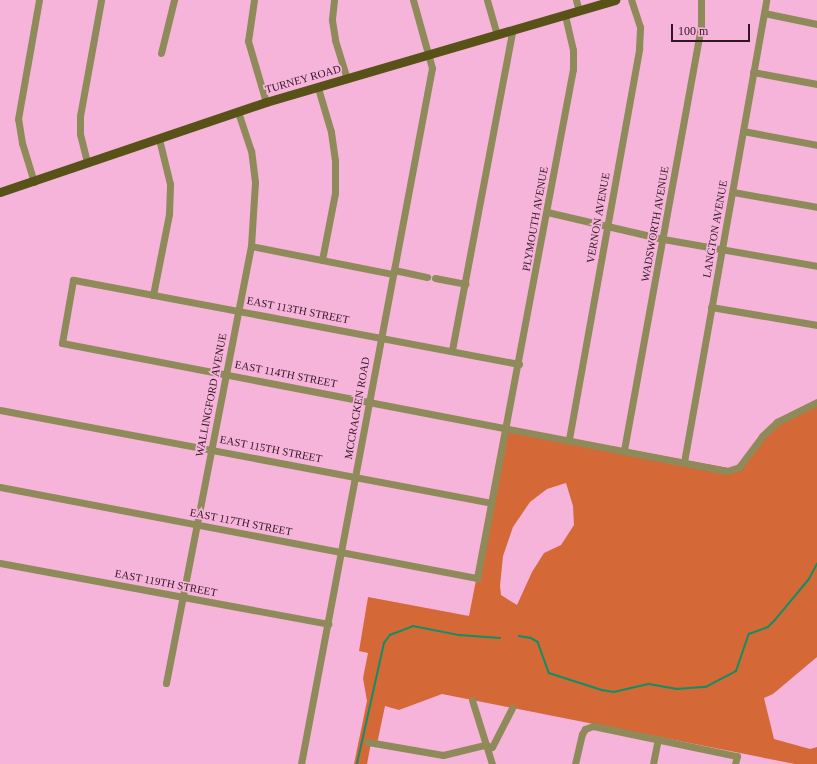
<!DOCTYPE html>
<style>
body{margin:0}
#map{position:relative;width:817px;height:764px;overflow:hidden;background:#f7b4da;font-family:"Times New Roman",serif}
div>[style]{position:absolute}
.forest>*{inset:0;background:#d46836}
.stream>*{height:1.5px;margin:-0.75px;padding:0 0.75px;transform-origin:0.75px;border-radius:0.75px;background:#108f65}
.minor>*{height:7px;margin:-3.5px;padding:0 3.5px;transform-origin:3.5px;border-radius:3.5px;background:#8f8a5a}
.major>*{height:9px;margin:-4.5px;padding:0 4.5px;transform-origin:4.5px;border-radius:4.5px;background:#585219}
span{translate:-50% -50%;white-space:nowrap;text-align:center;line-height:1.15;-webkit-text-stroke:3.5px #f7b4da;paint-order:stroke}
.street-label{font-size:11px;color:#301726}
.scale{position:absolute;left:671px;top:24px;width:79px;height:18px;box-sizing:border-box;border:2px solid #301726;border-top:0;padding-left:5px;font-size:12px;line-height:14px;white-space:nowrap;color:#301726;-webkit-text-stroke:3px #f7b4da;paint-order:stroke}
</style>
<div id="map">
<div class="forest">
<i style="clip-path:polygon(evenodd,817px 402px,817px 657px,773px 694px,764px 698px,774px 739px,810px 749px,817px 747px,817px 764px,795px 764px,442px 694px,399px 710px,385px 706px,377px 744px,371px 743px,367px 764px,354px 764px,367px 701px,363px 678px,368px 653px,359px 651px,368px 597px,469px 616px,506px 427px,734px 469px,777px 422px,817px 402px,566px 483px,573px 506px,574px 525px,561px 545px,544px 553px,532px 572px,517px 605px,501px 595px,500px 586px,503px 556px,513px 527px,530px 502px,547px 489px,566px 483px)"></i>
</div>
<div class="stream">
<i style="left:519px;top:636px;width:12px;rotate:9deg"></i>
<i style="left:531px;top:638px;width:8px;rotate:30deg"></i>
<i style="left:538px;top:642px;width:33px;rotate:70deg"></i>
<i style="left:549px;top:673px;width:56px;rotate:17.8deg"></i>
<i style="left:602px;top:690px;width:12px;rotate:9deg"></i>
<i style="left:614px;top:692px;width:36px;rotate:-13deg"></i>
<i style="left:649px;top:684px;width:27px;rotate:10deg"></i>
<i style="left:676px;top:689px;width:30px;rotate:-4deg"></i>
<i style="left:706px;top:687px;width:34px;rotate:-28deg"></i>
<i style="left:736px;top:671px;width:39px;rotate:-71deg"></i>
<i style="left:749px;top:634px;width:20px;rotate:-20deg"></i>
<i style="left:768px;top:627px;width:10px;rotate:-45deg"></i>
<i style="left:775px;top:620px;width:53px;rotate:-50.3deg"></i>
<i style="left:809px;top:579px;width:17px;rotate:-62deg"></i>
<i style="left:357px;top:764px;width:124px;rotate:-77.4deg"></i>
<i style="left:384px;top:643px;width:10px;rotate:-53deg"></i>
<i style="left:390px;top:635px;width:25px;rotate:-21deg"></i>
<i style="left:413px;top:626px;width:47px;rotate:11.1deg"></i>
<i style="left:459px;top:635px;width:41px;rotate:4.2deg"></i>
</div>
<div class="minor">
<i style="left:254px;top:0;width:41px;rotate:98.3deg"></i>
<i style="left:248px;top:41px;width:64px;rotate:73.6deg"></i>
<i style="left:334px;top:0;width:20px;rotate:96deg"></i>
<i style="left:332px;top:20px;width:20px;rotate:81deg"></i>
<i style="left:335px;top:40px;width:41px;rotate:72.9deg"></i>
<i style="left:487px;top:0;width:36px;rotate:74deg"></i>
<i style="left:576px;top:0;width:11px;rotate:75deg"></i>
<i style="left:764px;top:13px;width:54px;rotate:11.7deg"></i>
<i style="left:161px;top:53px;width:55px;rotate:-76.2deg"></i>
<i style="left:753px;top:72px;width:65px;rotate:10.6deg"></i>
<i style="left:318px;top:88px;width:46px;rotate:73.5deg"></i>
<i style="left:331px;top:132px;width:28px;rotate:82deg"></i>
<i style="left:335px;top:160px;width:33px;rotate:90deg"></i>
<i style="left:335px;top:193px;width:68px;rotate:101deg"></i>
<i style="left:743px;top:131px;width:75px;rotate:10.7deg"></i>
<i style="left:87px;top:162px;width:29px;rotate:-104deg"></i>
<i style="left:80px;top:134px;width:18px;rotate:-90deg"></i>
<i style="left:80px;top:116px;width:118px;rotate:-79.7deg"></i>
<i style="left:34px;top:182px;width:41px;rotate:-107.1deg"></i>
<i style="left:22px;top:143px;width:24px;rotate:-99deg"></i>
<i style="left:18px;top:119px;width:121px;rotate:-80deg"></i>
<i style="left:733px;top:192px;width:85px;rotate:10.1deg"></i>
<i style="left:547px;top:212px;width:119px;rotate:13.1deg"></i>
<i style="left:663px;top:239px;width:156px;rotate:9.9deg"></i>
<i style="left:251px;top:246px;width:145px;rotate:11.2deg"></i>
<i style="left:394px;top:270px;width:34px;rotate:12deg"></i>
<i style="left:435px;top:278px;width:31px;rotate:11deg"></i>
<i style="left:153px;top:295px;width:83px;rotate:-78.8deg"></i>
<i style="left:169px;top:214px;width:30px;rotate:-88deg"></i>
<i style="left:170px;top:184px;width:46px;rotate:-103.7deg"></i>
<i style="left:711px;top:307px;width:108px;rotate:9.6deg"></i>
<i style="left:452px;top:350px;width:324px;rotate:-79.3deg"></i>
<i style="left:519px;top:364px;width:454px;rotate:-169.3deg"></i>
<i style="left:73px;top:280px;width:64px;rotate:99.9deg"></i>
<i style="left:62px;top:343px;width:677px;rotate:10.9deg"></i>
<i style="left:727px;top:471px;width:13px;rotate:-18deg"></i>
<i style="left:739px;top:467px;width:39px;rotate:-53deg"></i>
<i style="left:762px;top:436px;width:21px;rotate:-43deg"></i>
<i style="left:777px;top:422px;width:45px;rotate:-26.6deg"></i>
<i style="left:0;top:410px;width:500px;rotate:10.7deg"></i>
<i style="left:569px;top:439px;width:397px;rotate:-79.8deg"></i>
<i style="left:639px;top:48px;width:21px;rotate:-87deg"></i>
<i style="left:640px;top:27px;width:28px;rotate:-108deg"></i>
<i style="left:624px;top:450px;width:431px;rotate:-79.7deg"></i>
<i style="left:701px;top:26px;width:26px;rotate:-90deg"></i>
<i style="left:684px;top:462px;width:469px;rotate:-79.9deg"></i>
<i style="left:0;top:487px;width:486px;rotate:10.8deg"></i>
<i style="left:477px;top:578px;width:518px;rotate:-79.32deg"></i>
<i style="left:573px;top:69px;width:19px;rotate:-90deg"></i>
<i style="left:573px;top:50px;width:36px;rotate:-103deg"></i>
<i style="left:0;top:563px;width:334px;rotate:10.5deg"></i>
<i style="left:166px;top:683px;width:445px;rotate:-79deg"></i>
<i style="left:251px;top:246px;width:64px;rotate:-86.4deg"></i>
<i style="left:255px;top:182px;width:31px;rotate:-97deg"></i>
<i style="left:251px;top:151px;width:41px;rotate:-108.4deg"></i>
<i style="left:472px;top:700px;width:67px;rotate:72.6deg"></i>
<i style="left:368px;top:742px;width:76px;rotate:9.8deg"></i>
<i style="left:443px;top:755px;width:42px;rotate:-13.7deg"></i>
<i style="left:484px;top:745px;width:8px;rotate:14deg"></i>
<i style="left:492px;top:747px;width:44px;rotate:-62.9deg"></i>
<i style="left:301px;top:764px;width:708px;rotate:-79.34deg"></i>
<i style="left:432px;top:68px;width:71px;rotate:-105.6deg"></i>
<i style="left:575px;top:764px;width:31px;rotate:-77deg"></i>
<i style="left:582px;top:734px;width:6px;rotate:-59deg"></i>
<i style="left:585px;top:729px;width:9px;rotate:-21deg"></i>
<i style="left:593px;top:726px;width:147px;rotate:11.8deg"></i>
<i style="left:737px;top:756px;width:8px;rotate:104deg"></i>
<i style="left:653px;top:764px;width:25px;rotate:-79deg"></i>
</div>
<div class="major">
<i style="left:0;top:192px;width:281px;rotate:-18.7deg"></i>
<i style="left:266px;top:102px;width:364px;rotate:-16.3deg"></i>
</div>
<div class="street-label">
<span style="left:303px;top:79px;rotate:-16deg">TURNEY ROAD</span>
<span style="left:598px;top:218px;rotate:-80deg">VERNON AVENUE</span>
<span style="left:535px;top:219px;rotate:-80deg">PLYMOUTH AVENUE</span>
<span style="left:655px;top:224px;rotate:-80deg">WADSWORTH AVENUE</span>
<span style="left:715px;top:229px;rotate:-80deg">LANGTON AVENUE</span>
<span style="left:298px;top:310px;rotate:11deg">EAST 113TH STREET</span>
<span style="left:286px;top:374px;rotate:11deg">EAST 114TH STREET</span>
<span style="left:211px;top:395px;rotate:-79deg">WALLINGFORD AVENUE</span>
<span style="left:357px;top:408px;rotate:-80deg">MCCRACKEN ROAD</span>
<span style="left:271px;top:449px;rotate:11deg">EAST 115TH STREET</span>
<span style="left:241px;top:522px;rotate:11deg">EAST 117TH STREET</span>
<span style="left:166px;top:583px;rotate:11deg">EAST 119TH STREET</span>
</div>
<div class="scale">100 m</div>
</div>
